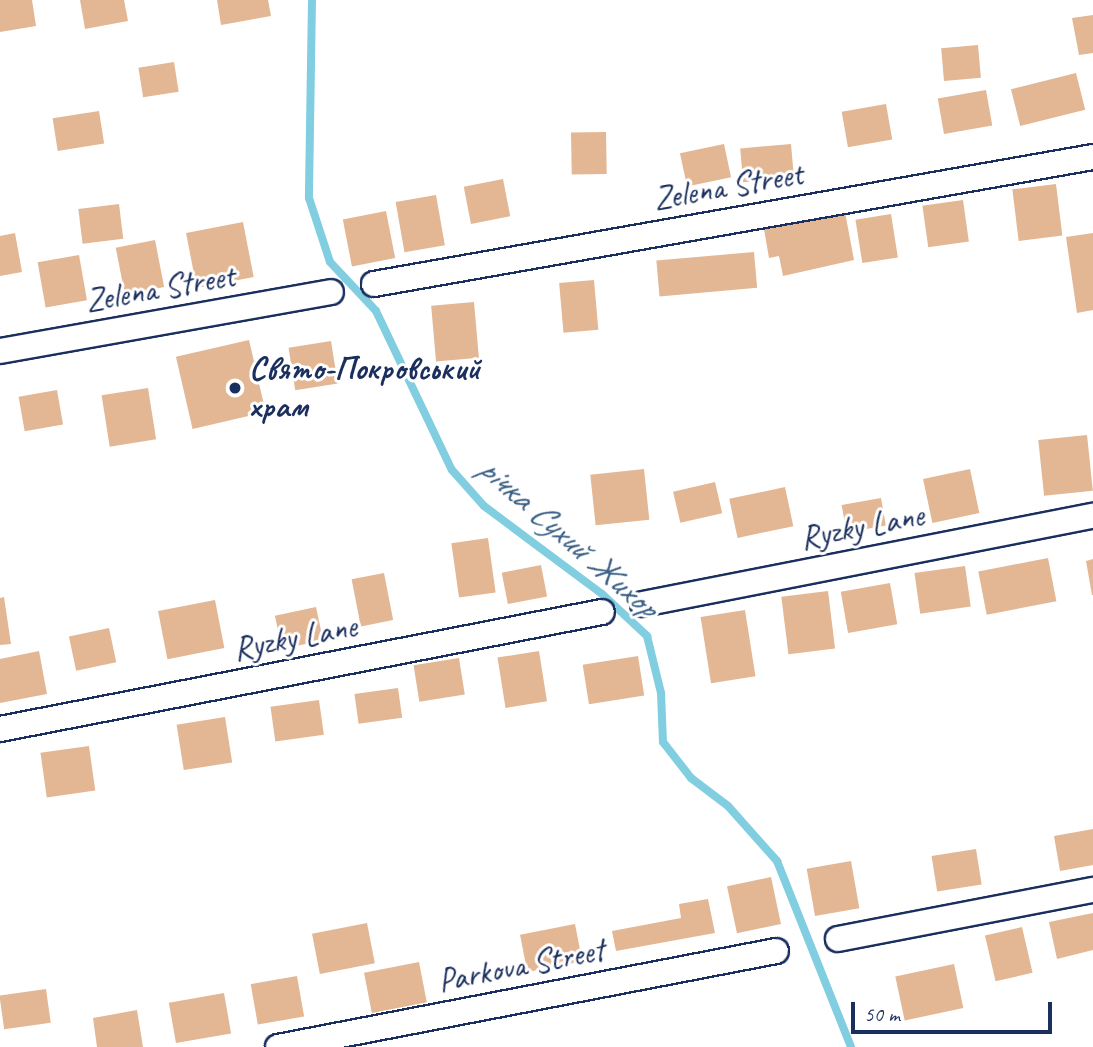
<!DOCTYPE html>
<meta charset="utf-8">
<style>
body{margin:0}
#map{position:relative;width:1093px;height:1047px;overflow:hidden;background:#fff;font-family:Caveat,sans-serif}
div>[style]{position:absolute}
.stream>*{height:8px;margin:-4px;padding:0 4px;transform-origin:4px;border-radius:4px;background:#81cee1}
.building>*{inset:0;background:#e3b794;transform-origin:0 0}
.roads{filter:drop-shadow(2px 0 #1b2f5e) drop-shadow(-2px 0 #1b2f5e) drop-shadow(0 2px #1b2f5e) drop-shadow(0 -2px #1b2f5e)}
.minor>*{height:24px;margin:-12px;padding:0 12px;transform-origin:12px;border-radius:12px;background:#fff}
.dots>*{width:19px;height:19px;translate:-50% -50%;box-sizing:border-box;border:4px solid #fff;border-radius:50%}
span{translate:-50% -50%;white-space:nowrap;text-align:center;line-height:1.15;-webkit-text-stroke:6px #fff;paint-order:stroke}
.street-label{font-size:33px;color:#1b2f5e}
.poi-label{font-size:33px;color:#1b2f5e;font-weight:700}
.left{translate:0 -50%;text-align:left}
.water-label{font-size:35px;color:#3a5f85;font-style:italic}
.scale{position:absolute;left:851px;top:1002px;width:201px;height:32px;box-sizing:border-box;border:4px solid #1b2f5e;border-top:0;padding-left:9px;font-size:21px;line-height:24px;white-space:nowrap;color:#1b2f5e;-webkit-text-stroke:5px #fff;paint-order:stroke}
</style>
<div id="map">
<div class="stream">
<i style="left:312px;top:0;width:198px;rotate:90.9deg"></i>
<i style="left:309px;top:198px;width:67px;rotate:71.8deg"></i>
<i style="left:330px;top:262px;width:67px;rotate:46.8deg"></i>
<i style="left:376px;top:311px;width:176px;rotate:64.5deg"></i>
<i style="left:452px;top:470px;width:48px;rotate:48.4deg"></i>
<i style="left:484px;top:506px;width:147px;rotate:36.7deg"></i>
<i style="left:602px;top:594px;width:62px;rotate:43deg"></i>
<i style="left:647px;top:636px;width:59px;rotate:76.2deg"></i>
<i style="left:661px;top:693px;width:49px;rotate:87.7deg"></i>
<i style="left:663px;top:742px;width:46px;rotate:52.1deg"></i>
<i style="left:691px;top:778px;width:46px;rotate:37.1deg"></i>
<i style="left:728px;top:806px;width:74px;rotate:48.3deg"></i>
<i style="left:777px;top:861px;width:200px;rotate:68.3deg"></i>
</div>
<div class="building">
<i style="clip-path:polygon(0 0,32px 0,36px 26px,0 32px)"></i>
<i style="clip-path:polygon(80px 0,124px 0,128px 21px,85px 29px)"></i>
<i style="clip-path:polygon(217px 0,268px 0,271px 16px,221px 25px)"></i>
<i style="clip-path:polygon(1093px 15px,1093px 53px,1079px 55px,1072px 18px)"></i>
<i style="left:978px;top:45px;width:33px;height:37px;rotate:85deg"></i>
<i style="left:174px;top:62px;width:30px;height:36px;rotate:81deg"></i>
<i style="left:1076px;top:73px;width:38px;height:67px;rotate:76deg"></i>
<i style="left:986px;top:90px;width:36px;height:49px;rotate:80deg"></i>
<i style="left:886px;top:104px;width:36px;height:45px;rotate:80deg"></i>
<i style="left:99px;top:111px;width:33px;height:47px;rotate:81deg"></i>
<i style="left:606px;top:132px;width:42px;height:35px;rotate:89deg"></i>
<i style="left:724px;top:144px;width:34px;height:45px;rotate:78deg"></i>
<i style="left:791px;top:144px;width:34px;height:51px;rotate:85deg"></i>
<i style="left:503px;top:179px;width:38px;height:40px;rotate:79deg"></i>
<i style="left:1056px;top:184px;width:52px;height:44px;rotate:83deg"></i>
<i style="left:436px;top:195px;width:51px;height:41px;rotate:80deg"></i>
<i style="left:963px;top:200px;width:42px;height:41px;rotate:82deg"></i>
<i style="left:119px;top:204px;width:35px;height:41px;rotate:83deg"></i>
<i style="left:386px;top:211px;width:48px;height:44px;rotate:79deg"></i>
<i style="clip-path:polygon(845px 212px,854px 260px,783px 276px,779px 256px,769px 258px,764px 229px)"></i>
<i style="left:891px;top:214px;width:44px;height:36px;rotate:81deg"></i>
<i style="left:243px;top:222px;width:56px;height:58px;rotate:79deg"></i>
<i style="clip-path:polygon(15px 233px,22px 272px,0 276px,0 236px)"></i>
<i style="clip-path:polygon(1093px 233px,1093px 310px,1077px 313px,1066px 237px)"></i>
<i style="left:155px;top:240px;width:48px;height:40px;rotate:79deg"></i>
<i style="left:754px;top:252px;width:36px;height:98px;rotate:85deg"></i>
<i style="left:79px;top:255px;width:46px;height:42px;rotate:80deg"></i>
<i style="left:594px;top:280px;width:50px;height:35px;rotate:85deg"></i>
<i style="left:474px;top:302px;width:56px;height:43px;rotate:85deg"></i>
<i style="left:249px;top:340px;width:74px;height:75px;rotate:77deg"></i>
<i style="left:331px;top:341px;width:43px;height:43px;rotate:81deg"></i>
<i style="left:148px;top:388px;width:52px;height:47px;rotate:81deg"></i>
<i style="left:57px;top:390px;width:35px;height:39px;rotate:80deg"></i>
<i style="left:1087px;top:435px;width:56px;height:49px;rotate:84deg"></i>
<i style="left:644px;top:469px;width:51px;height:54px;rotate:84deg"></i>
<i style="left:970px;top:469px;width:45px;height:48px;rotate:78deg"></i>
<i style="left:715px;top:482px;width:32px;height:43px;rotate:77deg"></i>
<i style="left:785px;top:487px;width:40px;height:57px;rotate:78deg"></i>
<i style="left:881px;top:498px;width:28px;height:40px;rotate:80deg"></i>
<i style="left:488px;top:538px;width:55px;height:37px;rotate:82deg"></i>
<i style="left:1048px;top:558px;width:44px;height:71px;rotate:79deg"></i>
<i style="clip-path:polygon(1093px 559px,1093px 595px,1092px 595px,1086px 561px)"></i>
<i style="left:541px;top:565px;width:32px;height:40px;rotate:79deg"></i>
<i style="left:965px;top:566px;width:41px;height:51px;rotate:82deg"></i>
<i style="left:384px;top:573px;width:48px;height:33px;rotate:79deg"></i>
<i style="left:890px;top:583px;width:42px;height:50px;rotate:80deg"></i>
<i style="left:828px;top:591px;width:58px;height:47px;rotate:83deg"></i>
<i style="clip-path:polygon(4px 597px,11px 644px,0 645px,0 598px)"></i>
<i style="left:215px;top:600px;width:49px;height:58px;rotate:79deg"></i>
<i style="left:316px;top:607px;width:34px;height:42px;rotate:78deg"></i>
<i style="left:745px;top:610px;width:67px;height:45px;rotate:81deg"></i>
<i style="left:109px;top:628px;width:35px;height:41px;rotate:78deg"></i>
<i style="clip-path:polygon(39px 651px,47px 694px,0 703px,0 659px)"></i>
<i style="left:539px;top:651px;width:51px;height:42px;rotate:81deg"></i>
<i style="left:638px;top:656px;width:40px;height:56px;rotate:81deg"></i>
<i style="left:459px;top:658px;width:37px;height:46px;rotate:81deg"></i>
<i style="left:398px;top:688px;width:30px;height:44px;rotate:82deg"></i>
<i style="left:319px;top:700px;width:35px;height:49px;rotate:82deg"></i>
<i style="left:225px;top:717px;width:46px;height:49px;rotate:81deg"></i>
<i style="left:89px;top:746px;width:45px;height:49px;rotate:82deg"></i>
<i style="clip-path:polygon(1093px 829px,1093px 865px,1060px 871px,1054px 836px)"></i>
<i style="left:976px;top:849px;width:36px;height:45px;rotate:81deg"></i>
<i style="left:851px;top:861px;width:48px;height:45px;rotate:80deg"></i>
<i style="left:771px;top:877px;width:48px;height:45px;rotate:78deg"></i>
<i style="clip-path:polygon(708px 899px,715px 933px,616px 951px,612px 931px,681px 918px,679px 904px)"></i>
<i style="clip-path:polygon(1093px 913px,1093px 950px,1057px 959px,1049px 922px)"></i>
<i style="left:367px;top:923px;width:41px;height:56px;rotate:79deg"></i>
<i style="left:575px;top:924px;width:38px;height:56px;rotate:79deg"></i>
<i style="left:1022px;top:927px;width:47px;height:38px;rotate:77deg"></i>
<i style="left:419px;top:962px;width:41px;height:56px;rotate:79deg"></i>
<i style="left:954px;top:964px;width:45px;height:60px;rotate:78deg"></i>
<i style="left:297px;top:976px;width:41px;height:47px;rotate:80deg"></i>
<i style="left:46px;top:989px;width:34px;height:47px;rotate:82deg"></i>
<i style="left:224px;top:993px;width:41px;height:56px;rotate:80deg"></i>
<i style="clip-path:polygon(137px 1010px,143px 1047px,97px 1047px,93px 1018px)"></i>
</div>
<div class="roads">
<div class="minor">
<i style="left:374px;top:284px;width:730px;rotate:-10.02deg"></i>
<i style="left:0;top:351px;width:336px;rotate:-10.1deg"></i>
<i style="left:643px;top:604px;width:459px;rotate:-11.1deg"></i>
<i style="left:0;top:729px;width:613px;rotate:-11deg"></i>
<i style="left:838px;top:939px;width:260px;rotate:-10.9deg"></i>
<i style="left:278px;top:1047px;width:507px;rotate:-10.91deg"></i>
</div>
</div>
<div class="dots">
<i style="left:235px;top:388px;background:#1b2f5e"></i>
</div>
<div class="street-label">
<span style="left:728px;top:187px;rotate:-10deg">Zelena Street</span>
<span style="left:160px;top:289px;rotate:-10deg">Zelena Street</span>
<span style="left:862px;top:527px;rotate:-11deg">Ryzky Lane</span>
<span style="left:295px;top:638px;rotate:-11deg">Ryzky Lane</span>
<span style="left:521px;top:966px;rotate:-11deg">Parkova Street</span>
</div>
<div class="poi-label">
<span class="left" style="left:249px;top:388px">Свято-Покровський<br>храм</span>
</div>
<div class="water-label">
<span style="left:568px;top:537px;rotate:41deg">річка Сухий Жихор</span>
</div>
<div class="scale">50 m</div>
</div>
